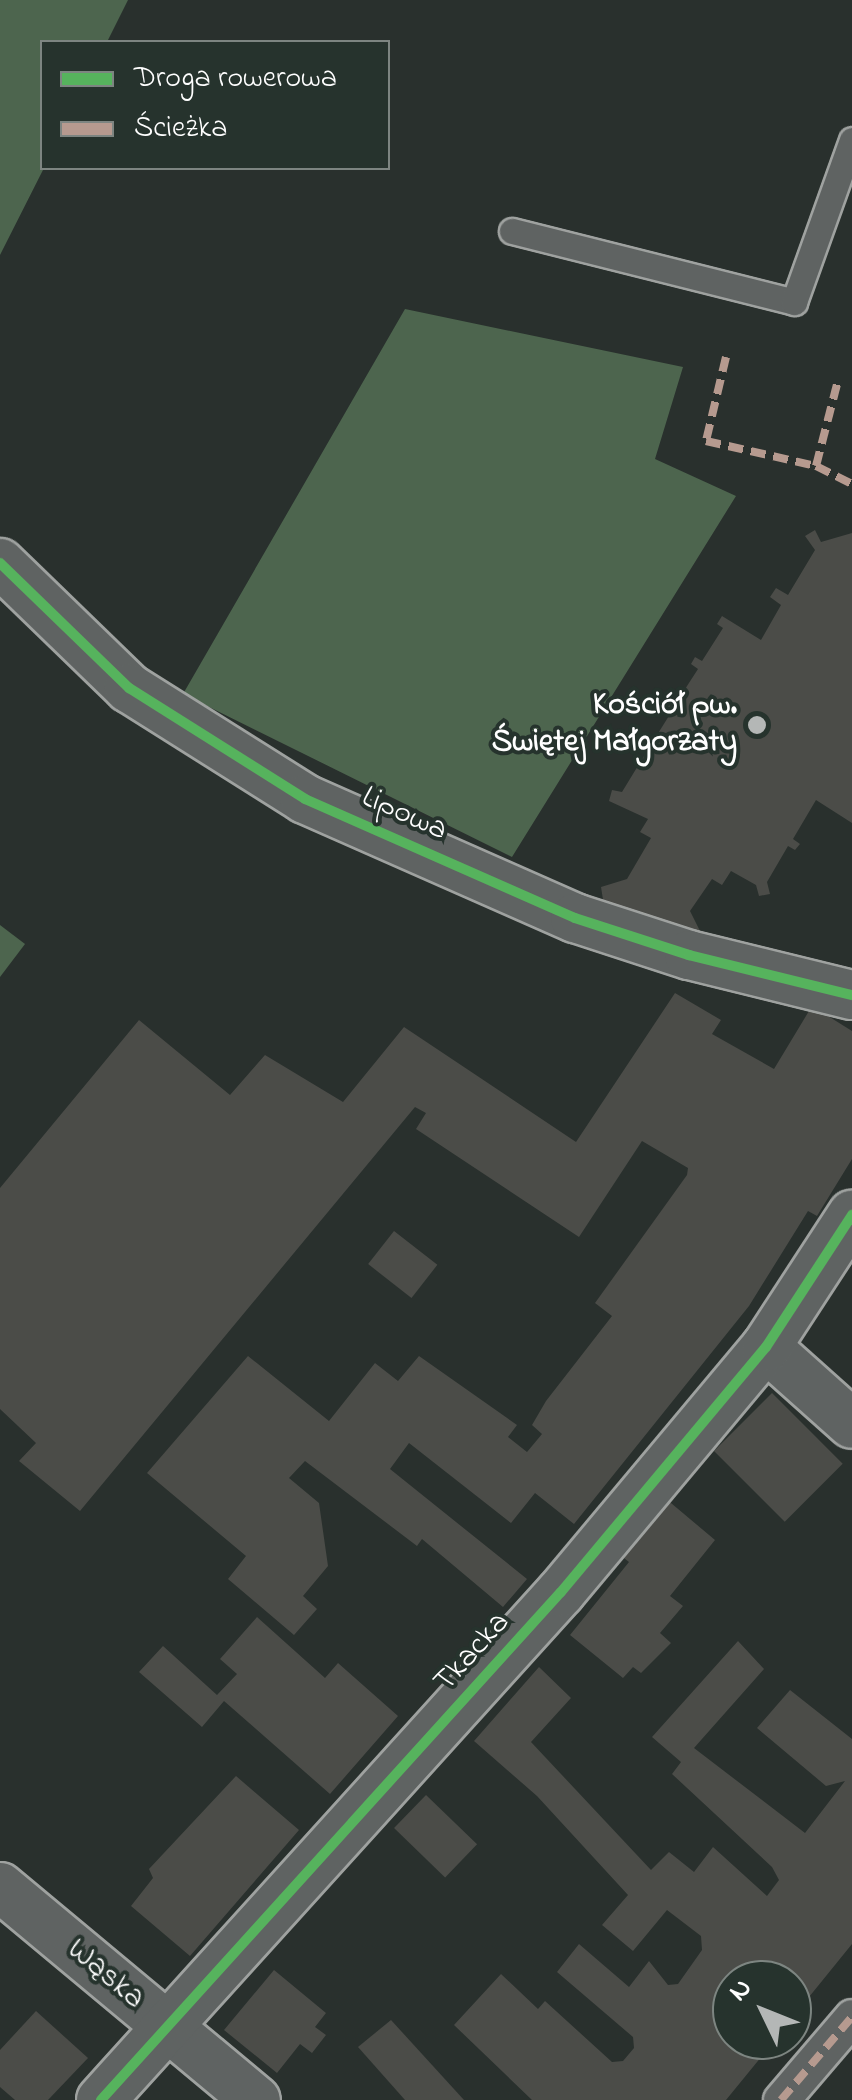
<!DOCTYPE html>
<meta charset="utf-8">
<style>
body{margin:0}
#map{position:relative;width:852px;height:2100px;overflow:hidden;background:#29302d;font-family:"Indie Flower",sans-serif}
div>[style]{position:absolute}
.green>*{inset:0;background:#4d654e}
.building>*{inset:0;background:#4b4c48;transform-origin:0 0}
.roads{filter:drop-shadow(2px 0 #9fa2a0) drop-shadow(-2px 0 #9fa2a0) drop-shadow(0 2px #9fa2a0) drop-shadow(0 -2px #9fa2a0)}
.service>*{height:25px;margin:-12.5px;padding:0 12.5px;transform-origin:12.5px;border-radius:12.5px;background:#5f6362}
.pedestrian>*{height:35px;margin:-17.5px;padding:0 17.5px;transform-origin:17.5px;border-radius:17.5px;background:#5f6362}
.minor>*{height:48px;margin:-24px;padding:0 24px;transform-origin:24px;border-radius:24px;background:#5f6362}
.quiet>*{height:8px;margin-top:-4px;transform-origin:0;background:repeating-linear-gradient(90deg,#b69a8f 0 15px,transparent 0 23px)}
.cycleway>*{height:10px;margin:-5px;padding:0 5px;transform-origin:5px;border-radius:5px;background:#56b35d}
.dots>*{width:28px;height:28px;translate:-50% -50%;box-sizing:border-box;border:5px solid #26332d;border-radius:50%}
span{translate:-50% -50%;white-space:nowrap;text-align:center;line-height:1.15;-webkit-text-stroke:8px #26332d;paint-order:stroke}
.poi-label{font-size:32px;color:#fff;font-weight:700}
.right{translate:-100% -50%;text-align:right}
.street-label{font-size:32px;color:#fff}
.legend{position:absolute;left:40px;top:40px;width:350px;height:130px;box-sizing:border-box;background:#26332d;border:2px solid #7d8581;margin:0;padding:12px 18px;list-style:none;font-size:30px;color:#fff}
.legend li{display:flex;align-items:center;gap:20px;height:50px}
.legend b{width:50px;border:2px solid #7d8581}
.north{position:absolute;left:712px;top:1960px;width:100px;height:100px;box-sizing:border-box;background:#26332d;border:2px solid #7d8581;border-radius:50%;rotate:313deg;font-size:28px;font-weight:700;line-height:40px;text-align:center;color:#fff}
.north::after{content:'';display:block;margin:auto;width:35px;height:45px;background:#b4b7b6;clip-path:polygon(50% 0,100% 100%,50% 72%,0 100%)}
</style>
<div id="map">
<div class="green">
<i style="clip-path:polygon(0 0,128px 0,107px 42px,42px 42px,44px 168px,0 255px)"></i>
<i style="clip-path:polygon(405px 309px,683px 367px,655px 459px,736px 496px,512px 857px,183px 694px)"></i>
<i style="clip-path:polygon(0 925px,25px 944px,0 977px)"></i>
</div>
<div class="building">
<i style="clip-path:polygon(815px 530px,821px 542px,852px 533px,852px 823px,816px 800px,793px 839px,800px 844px,795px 850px,788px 846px,767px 882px,770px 894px,759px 896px,756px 885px,731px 871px,722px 885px,712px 879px,690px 911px,702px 935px,604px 906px,601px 887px,627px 879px,651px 838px,640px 832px,648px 819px,609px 801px,612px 790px,622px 792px,647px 751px,639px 746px,644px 739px,652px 743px,672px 711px,665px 706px,669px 699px,676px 703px,698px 669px,691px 664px,695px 657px,702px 661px,723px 628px,717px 624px,722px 616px,761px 640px,781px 605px,770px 597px,776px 588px,788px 595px,815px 550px,805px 536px)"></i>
<i style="clip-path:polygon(675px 993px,721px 1020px,712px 1034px,774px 1069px,812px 1006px,852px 1031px,852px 1159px,817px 1216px,808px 1211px,749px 1306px,574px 1524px,535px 1493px,511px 1523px,409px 1443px,390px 1469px,527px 1579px,503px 1607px,422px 1539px,417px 1546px,305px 1461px,289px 1478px,319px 1503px,328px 1566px,303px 1596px,317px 1609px,294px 1635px,228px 1579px,246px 1556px,147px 1473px,248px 1356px,329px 1421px,375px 1363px,398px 1381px,419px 1356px,517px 1425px,508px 1437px,527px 1452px,542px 1434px,532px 1425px,546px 1401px,612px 1316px,595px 1303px,687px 1175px,688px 1168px,642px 1141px,579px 1237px,416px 1129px,426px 1113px,415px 1107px,80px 1511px,19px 1461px,36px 1443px,0 1409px,0 1188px,139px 1020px,230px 1095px,265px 1055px,343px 1102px,404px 1027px,576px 1142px)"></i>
<i style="left:394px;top:1231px;width:55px;height:42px;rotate:38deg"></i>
<i style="left:772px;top:1393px;width:100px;height:82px;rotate:45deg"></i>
<i style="clip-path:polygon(665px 1498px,715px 1540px,670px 1596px,683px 1606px,660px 1633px,671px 1643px,641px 1673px,633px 1667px,623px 1678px,570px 1635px,629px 1562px,620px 1555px)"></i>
<i style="clip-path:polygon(257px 1617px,325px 1678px,338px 1663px,398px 1716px,330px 1794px,224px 1701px,202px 1727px,139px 1672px,163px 1646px,217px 1695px,237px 1674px,220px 1659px)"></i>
<i style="clip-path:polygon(738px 1641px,764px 1669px,694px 1748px,805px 1833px,845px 1781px,826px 1786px,757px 1728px,790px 1690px,852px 1739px,852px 1944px,792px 2018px,792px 1980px,732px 1980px,732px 2040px,775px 2040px,726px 2100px,532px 2100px,454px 2025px,501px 1974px,538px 2009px,545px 2001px,612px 2062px,623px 2061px,634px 2048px,633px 2037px,557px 1972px,579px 1944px,629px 1987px,649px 1961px,668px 1985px,678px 1984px,702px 1950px,701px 1936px,667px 1910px,633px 1951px,602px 1925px,628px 1895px,537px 1796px,474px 1741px,539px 1667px,571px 1698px,531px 1742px,651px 1870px,669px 1852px,694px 1872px,713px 1847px,767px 1896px,779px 1880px,772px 1867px,672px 1774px,681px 1762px,652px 1737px)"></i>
<i style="clip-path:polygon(236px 1776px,299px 1830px,190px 1956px,131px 1906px,153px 1878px,149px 1869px)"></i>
<i style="left:426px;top:1795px;width:71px;height:46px;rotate:44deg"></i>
<i style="clip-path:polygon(274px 1970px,326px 2013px,315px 2027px,326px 2035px,312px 2053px,300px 2044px,277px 2073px,224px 2030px)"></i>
<i style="clip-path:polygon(36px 2011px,88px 2058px,48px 2100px,15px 2100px,0 2087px,0 2050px)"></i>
<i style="clip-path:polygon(391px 2020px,464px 2100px,405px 2100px,358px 2047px)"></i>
</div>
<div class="roads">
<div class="service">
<i style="left:512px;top:231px;width:291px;rotate:14.1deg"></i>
<i style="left:794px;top:302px;width:172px;rotate:-70.3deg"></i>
</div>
<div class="pedestrian">
<i style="left:781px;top:2100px;width:109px;rotate:-49.5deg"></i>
</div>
<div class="minor">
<i style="left:0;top:563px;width:180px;rotate:44.1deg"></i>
<i style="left:129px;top:688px;width:208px;rotate:32.2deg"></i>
<i style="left:305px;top:799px;width:295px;rotate:23.8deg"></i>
<i style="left:575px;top:918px;width:120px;rotate:18deg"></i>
<i style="left:689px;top:955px;width:168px;rotate:13.8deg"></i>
<i style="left:766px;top:1347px;width:115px;rotate:41.8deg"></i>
<i style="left:0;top:1887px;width:333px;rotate:39.8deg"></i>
<i style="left:101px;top:2100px;width:685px;rotate:-47.84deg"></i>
<i style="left:561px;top:1592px;width:319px;rotate:-50.1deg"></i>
<i style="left:766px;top:1347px;width:158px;rotate:-56.9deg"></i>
</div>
</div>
<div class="quiet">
<i style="left:726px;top:357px;width:86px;rotate:103.4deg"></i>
<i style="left:706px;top:441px;width:113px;rotate:12.8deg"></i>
<i style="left:816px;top:466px;width:40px;rotate:26.6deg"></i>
<i style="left:816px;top:466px;width:85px;rotate:-75.6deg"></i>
<i style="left:781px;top:2100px;width:109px;rotate:-49.5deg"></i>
</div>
<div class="cycleway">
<i style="left:0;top:563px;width:180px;rotate:44.1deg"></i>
<i style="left:129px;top:688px;width:208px;rotate:32.2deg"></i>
<i style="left:305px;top:799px;width:295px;rotate:23.8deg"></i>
<i style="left:575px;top:918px;width:120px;rotate:18deg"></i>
<i style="left:689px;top:955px;width:168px;rotate:13.8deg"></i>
<i style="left:101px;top:2100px;width:685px;rotate:-47.84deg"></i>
<i style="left:561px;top:1592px;width:319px;rotate:-50.1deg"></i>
<i style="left:766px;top:1347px;width:158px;rotate:-56.9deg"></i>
</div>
<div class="dots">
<i style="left:757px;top:725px;background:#b4b7b6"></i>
</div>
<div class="poi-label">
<span class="right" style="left:737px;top:725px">Kościół pw.<br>Świętej Małgorzaty</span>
</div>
<div class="street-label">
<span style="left:404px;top:815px;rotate:24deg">Lipowa</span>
<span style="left:473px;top:1653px;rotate:-48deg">Tkacka</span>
<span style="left:105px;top:1975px;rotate:40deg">Wąska</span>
</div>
<ul class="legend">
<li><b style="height:12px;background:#56b35d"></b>Droga rowerowa</li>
<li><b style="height:12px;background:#b69a8f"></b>Ścieżka</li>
</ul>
<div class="north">N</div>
</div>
